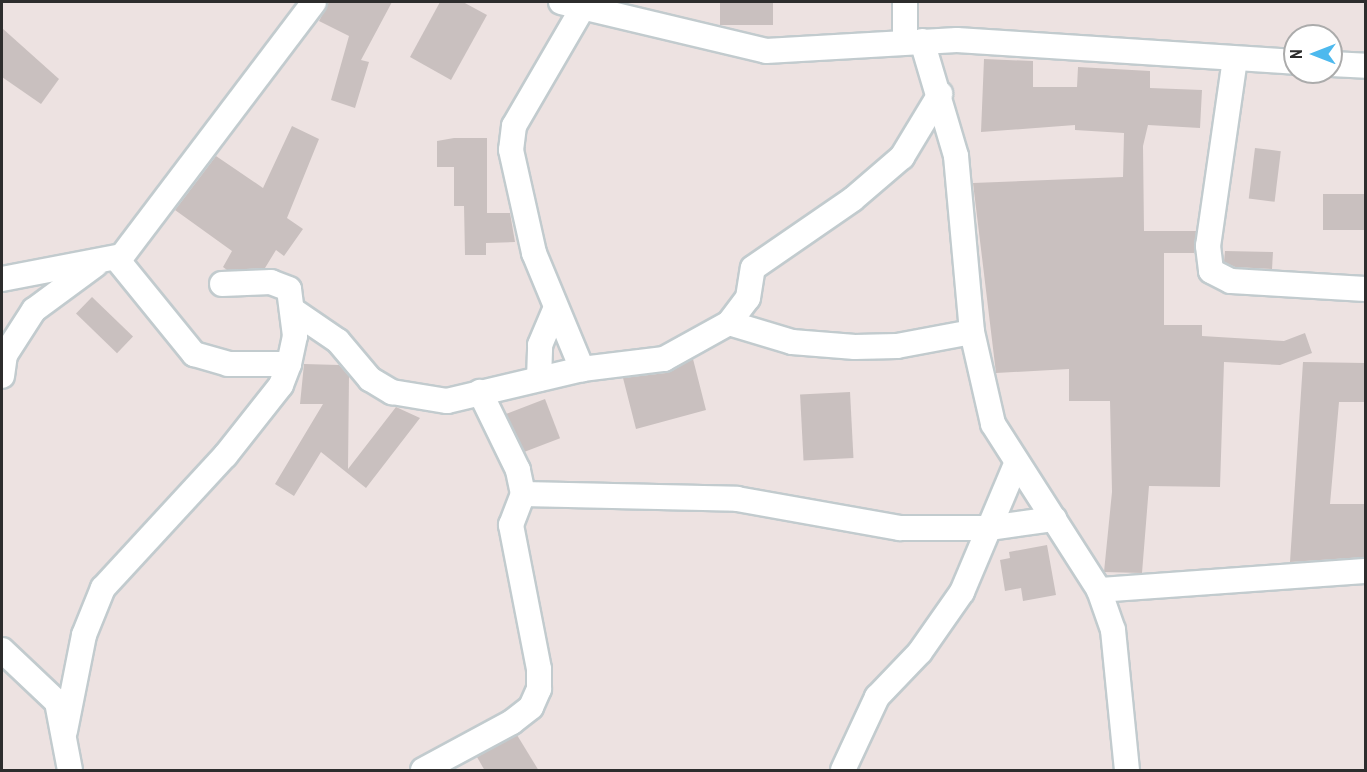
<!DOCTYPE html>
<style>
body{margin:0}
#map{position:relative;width:1367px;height:772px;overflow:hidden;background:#ede2e1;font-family:"Roboto Condensed",sans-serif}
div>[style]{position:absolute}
.building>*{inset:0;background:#c9c0bf;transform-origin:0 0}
.roads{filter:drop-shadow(2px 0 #c2cbce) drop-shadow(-2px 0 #c2cbce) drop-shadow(0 2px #c2cbce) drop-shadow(0 -2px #c2cbce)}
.minor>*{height:24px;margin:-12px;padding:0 12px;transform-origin:12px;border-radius:12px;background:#fff}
span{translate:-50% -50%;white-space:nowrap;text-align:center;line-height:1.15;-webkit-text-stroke:4.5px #fff;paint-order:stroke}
.frame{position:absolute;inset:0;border:3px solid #2d2d2d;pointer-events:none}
.north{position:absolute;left:1283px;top:24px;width:60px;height:60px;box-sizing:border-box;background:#fff;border:2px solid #ababab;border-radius:50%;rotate:270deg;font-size:16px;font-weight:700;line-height:24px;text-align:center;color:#2d2d2d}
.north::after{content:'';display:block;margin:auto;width:21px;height:27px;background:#4db9ee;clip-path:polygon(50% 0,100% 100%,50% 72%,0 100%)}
</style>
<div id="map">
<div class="building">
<i style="clip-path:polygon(329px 2px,392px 2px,361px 60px,369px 62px,355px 108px,331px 100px,349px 36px,319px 21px)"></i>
<i style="clip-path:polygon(440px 2px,463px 2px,487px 15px,451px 80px,410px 57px)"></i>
<i style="left:720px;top:2px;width:53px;height:23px"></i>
<i style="clip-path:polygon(2px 28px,59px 79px,41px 104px,2px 77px)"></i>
<i style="clip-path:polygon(984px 59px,1033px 61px,1033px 87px,1077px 87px,1078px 67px,1150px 71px,1150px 88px,1202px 90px,1200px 128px,1148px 125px,1143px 146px,1144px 231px,1196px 231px,1194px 253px,1164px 253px,1164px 325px,1202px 325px,1202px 336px,1284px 341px,1305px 333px,1312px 353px,1280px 365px,1224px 362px,1220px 487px,1149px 486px,1142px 573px,1104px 572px,1112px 492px,1110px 401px,1069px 401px,1069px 369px,996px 373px,973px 183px,1123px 177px,1124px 133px,1075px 130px,1075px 125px,981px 132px)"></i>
<i style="clip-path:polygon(292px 126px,319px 139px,287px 218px,303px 229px,284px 256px,276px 250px,265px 268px,227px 270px,223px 267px,232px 251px,175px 210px,216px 156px,263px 188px)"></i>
<i style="clip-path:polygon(454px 138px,487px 138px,487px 213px,510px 213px,515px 242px,486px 243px,486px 255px,465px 255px,464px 206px,454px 206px,454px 167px,437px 167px,437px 141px)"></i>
<i style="left:1255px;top:148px;width:26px;height:51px;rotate:7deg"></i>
<i style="left:1365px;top:194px;width:36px;height:42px;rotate:90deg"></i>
<i style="clip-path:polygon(1225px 251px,1273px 252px,1272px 269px,1235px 267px,1224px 262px)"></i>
<i style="left:92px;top:297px;width:57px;height:23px;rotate:44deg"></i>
<i style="clip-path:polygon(693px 359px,706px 410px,636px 429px,623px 378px,666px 373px)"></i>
<i style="clip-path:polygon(1303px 362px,1365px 363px,1365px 402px,1339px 402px,1330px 504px,1365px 504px,1365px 557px,1290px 562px)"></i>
<i style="clip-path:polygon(304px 364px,339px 365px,349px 376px,348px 469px,396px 407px,420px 418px,366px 488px,321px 452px,294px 496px,275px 484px,323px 404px,300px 404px)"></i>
<i style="left:850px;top:392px;width:66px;height:50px;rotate:87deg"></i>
<i style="left:545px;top:399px;width:42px;height:42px;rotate:69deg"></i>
<i style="clip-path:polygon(1047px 545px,1056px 595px,1023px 601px,1021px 588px,1005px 591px,1000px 560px,1010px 558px,1009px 552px)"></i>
<i style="clip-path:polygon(517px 735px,539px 771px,485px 771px,477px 757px)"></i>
</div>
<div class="roads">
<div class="minor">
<i style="left:561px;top:2px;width:211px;rotate:13.4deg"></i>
<i style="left:766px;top:51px;width:191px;rotate:-3.3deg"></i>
<i style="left:957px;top:40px;width:339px;rotate:3.7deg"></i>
<i style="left:905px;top:2px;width:39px;rotate:90deg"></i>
<i style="left:582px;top:9px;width:135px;rotate:120.2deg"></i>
<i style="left:514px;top:126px;width:24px;rotate:97deg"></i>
<i style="left:511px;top:150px;width:106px;rotate:77.4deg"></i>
<i style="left:534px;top:253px;width:126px;rotate:67.5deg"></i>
<i style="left:922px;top:41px;width:120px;rotate:73.5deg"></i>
<i style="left:956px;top:156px;width:177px;rotate:84.8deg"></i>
<i style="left:972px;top:332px;width:94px;rotate:77.1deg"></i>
<i style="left:993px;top:424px;width:197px;rotate:57.4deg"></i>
<i style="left:1099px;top:590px;width:42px;rotate:70.7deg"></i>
<i style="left:1113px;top:630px;width:141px;rotate:84.3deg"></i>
<i style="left:1235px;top:59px;width:189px;rotate:98.2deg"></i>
<i style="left:1208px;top:246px;width:25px;rotate:83deg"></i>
<i style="left:1211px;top:271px;width:22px;rotate:27deg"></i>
<i style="left:1231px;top:281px;width:135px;rotate:3.4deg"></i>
<i style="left:1331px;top:64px;width:35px;rotate:3deg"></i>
<i style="left:116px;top:258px;width:124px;rotate:50.9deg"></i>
<i style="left:194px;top:354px;width:35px;rotate:16deg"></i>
<i style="left:228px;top:364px;width:61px"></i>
<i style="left:2px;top:279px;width:122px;rotate:-10.9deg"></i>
<i style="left:122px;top:256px;width:318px;rotate:-52.9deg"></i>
<i style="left:294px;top:311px;width:53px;rotate:34.3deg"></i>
<i style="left:338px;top:341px;width:50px;rotate:49.9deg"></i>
<i style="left:370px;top:379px;width:26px;rotate:31deg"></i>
<i style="left:392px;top:392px;width:56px;rotate:9.3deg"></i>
<i style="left:447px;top:401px;width:139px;rotate:-13.3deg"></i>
<i style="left:582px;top:369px;width:83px;rotate:-7deg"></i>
<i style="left:664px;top:359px;width:74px;rotate:-29deg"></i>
<i style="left:729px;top:323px;width:66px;rotate:16.8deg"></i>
<i style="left:792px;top:342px;width:63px;rotate:4.5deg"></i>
<i style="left:855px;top:347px;width:42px;rotate:-1.4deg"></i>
<i style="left:897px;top:346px;width:76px;rotate:-10.6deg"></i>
<i style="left:729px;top:323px;width:31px;rotate:-53deg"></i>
<i style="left:748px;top:298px;width:30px;rotate:-81deg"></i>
<i style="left:753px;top:268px;width:121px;rotate:-34.6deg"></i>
<i style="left:853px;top:199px;width:65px;rotate:-40.6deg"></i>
<i style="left:902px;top:157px;width:74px;rotate:-58.9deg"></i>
<i style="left:2px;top:376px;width:21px;rotate:-82deg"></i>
<i style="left:5px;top:355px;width:54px;rotate:-57.2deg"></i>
<i style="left:34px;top:310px;width:76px;rotate:-36.4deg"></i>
<i style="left:539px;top:379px;width:34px;rotate:-88deg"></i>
<i style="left:540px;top:345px;width:38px;rotate:-67deg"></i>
<i style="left:523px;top:494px;width:214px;rotate:1.3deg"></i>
<i style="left:737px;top:499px;width:166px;rotate:10.1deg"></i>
<i style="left:900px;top:528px;width:89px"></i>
<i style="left:989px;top:528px;width:66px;rotate:-7.9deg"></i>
<i style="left:1099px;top:590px;width:268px;rotate:-4.1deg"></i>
<i style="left:2px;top:650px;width:76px;rotate:43.4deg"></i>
<i style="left:57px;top:702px;width:69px;rotate:79.2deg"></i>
<i style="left:65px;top:731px;width:98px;rotate:-78.8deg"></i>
<i style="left:84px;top:635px;width:51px;rotate:-68deg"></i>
<i style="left:103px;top:588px;width:180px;rotate:-47.3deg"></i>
<i style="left:225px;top:456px;width:90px;rotate:-51.7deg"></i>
<i style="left:281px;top:385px;width:22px;rotate:-69deg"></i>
<i style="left:289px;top:364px;width:29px;rotate:-78deg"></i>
<i style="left:295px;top:336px;width:47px;rotate:-97.3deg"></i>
<i style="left:289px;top:289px;width:19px;rotate:-159deg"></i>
<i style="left:271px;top:282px;width:49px;rotate:177.7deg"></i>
<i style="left:423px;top:770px;width:101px;rotate:-28.3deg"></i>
<i style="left:512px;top:722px;width:24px;rotate:-38deg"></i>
<i style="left:531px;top:707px;width:20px;rotate:-66deg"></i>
<i style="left:539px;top:689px;width:20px;rotate:-90deg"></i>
<i style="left:539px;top:669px;width:147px;rotate:-101deg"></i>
<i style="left:511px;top:525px;width:33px;rotate:-69deg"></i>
<i style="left:523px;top:494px;width:25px;rotate:-102deg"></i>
<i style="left:518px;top:470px;width:87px;rotate:-116deg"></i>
<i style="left:843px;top:770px;width:81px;rotate:-65deg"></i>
<i style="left:877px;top:697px;width:62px;rotate:-46.3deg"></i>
<i style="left:920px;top:652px;width:73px;rotate:-55deg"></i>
<i style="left:962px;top:592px;width:139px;rotate:-67.1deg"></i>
</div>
</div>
<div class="frame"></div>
<div class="north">N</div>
</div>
